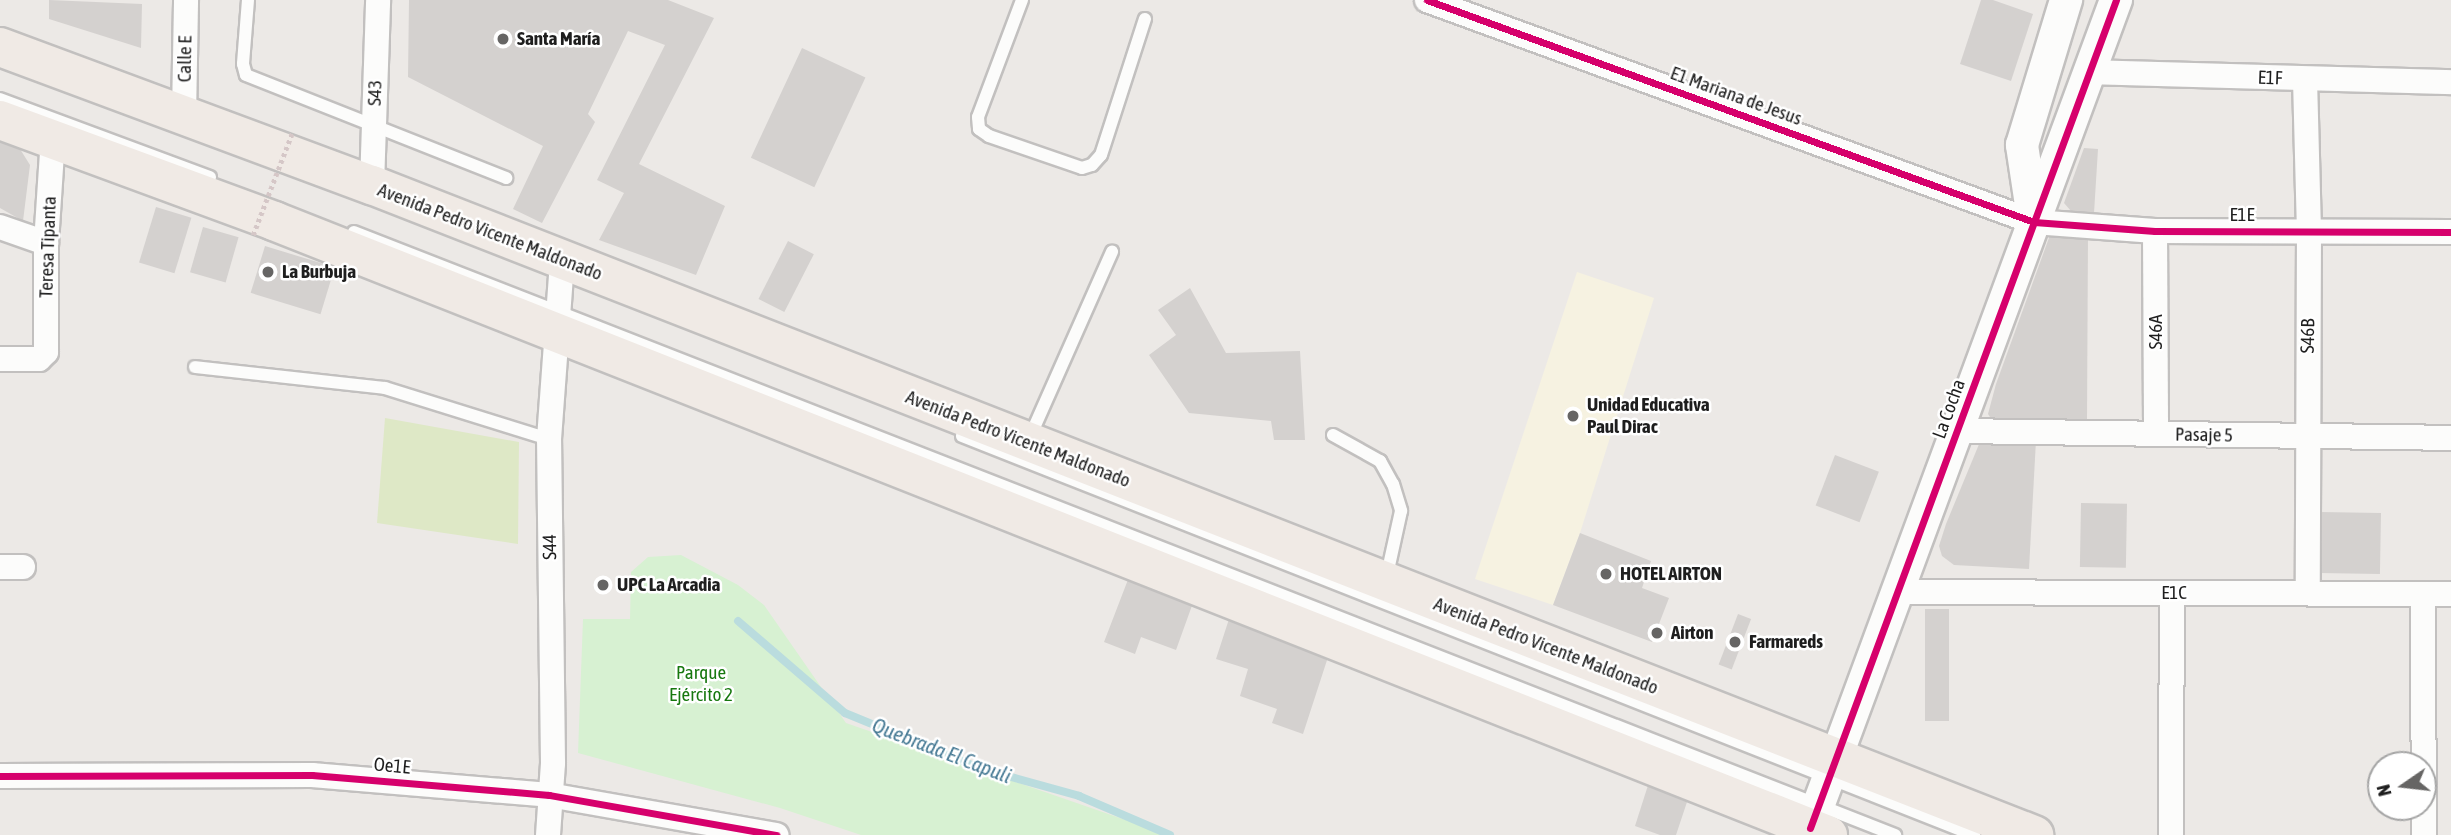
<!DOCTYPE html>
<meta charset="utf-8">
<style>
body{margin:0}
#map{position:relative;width:2451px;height:835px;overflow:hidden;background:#ece9e6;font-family:"Asap Condensed",sans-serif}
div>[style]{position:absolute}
.education>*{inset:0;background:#f6f2e1}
.grass>*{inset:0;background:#dee8c6}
.park>*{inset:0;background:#d7f1d2}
.stream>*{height:8px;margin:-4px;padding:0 4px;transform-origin:4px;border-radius:4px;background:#badcde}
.building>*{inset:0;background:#d4d1cf;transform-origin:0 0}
.roads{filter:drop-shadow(2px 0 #c2c0bf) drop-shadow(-2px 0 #c2c0bf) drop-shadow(0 2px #c2c0bf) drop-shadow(0 -2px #c2c0bf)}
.service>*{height:12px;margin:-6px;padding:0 6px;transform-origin:6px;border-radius:6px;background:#fcfcfb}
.minor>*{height:24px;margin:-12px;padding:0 12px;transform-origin:12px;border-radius:12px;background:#fcfcfb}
.tertiary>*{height:32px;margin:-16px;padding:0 16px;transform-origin:16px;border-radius:16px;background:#fcfcfb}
.primary>*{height:38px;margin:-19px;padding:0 19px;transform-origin:19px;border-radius:19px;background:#f0eae5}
.path-bridge>*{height:4.5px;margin-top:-2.25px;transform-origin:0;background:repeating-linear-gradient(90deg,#d5c7c7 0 3.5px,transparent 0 7px)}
.cycleway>*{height:7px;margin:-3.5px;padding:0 3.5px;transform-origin:3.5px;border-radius:3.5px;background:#d6006c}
.dots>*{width:19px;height:19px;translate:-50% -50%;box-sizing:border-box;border:4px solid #fff;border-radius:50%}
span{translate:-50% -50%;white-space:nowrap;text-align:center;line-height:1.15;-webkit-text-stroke:5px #fff;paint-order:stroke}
.poi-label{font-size:19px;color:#1e1e1e;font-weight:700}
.left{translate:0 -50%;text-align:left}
.street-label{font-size:19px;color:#1e1e1e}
.park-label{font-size:19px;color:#17780f}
.water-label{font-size:21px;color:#447893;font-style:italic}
.north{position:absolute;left:2367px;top:751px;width:70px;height:70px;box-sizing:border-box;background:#fff;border:2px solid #a5a5a5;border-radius:50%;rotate:256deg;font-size:19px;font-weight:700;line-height:28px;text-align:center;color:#1e1e1e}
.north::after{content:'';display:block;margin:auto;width:24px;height:32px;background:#666564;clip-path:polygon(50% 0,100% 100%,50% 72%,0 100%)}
</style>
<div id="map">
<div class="education">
<i style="clip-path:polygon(1577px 272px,1654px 298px,1580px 533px,1553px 605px,1475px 579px)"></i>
</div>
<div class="grass">
<i style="clip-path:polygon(385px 418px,519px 442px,518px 544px,377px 523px)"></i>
</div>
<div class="park">
<i style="clip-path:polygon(681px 555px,738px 585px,764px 605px,846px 723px,1169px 835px,861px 835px,780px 808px,578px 753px,583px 619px,630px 619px,631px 572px,648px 557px)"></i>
</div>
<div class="stream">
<i style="left:738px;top:621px;width:141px;rotate:40.7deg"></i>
<i style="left:845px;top:713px;width:145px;rotate:22.3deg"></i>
<i style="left:979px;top:768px;width:104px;rotate:15.6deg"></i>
<i style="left:1079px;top:796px;width:99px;rotate:23.2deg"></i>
</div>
<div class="building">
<i style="clip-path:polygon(49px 0,142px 4px,141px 48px,49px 19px)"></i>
<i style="clip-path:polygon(409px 0,668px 0,714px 18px,639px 164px,725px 206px,696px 275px,599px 240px,624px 193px,597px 180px,665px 45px,628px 31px,588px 114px,595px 122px,542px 223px,513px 209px,543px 146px,408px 77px)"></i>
<i style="clip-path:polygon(1981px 0,1993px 0,2033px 14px,2011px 81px,1960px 64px)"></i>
<i style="left:802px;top:48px;width:70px;height:121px;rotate:25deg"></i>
<i style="clip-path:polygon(0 141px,20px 149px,30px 165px,23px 221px,0 208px)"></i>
<i style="clip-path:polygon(2084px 148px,2098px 149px,2094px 213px,2071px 211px,2064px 203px)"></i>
<i style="left:156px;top:207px;width:37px;height:58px;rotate:17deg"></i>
<i style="left:203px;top:227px;width:37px;height:47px;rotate:16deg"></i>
<i style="clip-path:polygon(2050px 235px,2088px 235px,2087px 421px,1992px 420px,1988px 414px,1996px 384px)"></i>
<i style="left:788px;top:241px;width:29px;height:65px;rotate:27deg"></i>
<i style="left:265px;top:246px;width:73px;height:49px;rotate:17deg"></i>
<i style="clip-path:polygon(1190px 288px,1226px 353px,1300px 351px,1305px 440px,1274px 440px,1271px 421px,1189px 413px,1149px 355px,1176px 335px,1158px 310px)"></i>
<i style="clip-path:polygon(1982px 437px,2036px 440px,2029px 569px,1954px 565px,1942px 556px,1939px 546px,1946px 524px)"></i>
<i style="left:1835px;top:455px;width:47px;height:54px;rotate:21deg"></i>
<i style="left:2081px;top:503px;width:46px;height:64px;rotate:1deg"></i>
<i style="left:2320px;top:512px;width:61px;height:61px;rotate:1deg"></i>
<i style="clip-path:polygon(1580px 533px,1651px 561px,1642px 588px,1669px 598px,1652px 642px,1553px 605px)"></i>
<i style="clip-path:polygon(1129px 577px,1194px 600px,1176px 650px,1141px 637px,1135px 654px,1104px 642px)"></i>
<i style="left:1925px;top:609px;width:24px;height:112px"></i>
<i style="left:1738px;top:614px;width:14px;height:54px;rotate:21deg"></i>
<i style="clip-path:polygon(1229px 619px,1329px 654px,1303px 734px,1272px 723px,1277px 709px,1240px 696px,1248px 669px,1216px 659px)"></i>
<i style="clip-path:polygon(1650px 779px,1690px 793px,1676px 835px,1660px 835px,1635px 826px)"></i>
</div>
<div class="roads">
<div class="service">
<i style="left:248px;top:0;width:64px;rotate:94.5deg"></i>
<i style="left:243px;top:64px;width:11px;rotate:75deg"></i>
<i style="left:246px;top:75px;width:280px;rotate:21.6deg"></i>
<i style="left:1022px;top:0;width:125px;rotate:110.6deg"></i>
<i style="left:978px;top:117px;width:12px;rotate:85deg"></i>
<i style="left:979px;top:129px;width:12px;rotate:35deg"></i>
<i style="left:989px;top:136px;width:98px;rotate:19deg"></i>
<i style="left:1082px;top:168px;width:10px;rotate:-17deg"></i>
<i style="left:1092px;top:165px;width:13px;rotate:-48deg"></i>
<i style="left:1101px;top:155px;width:143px;rotate:-72.1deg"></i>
<i style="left:0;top:99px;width:224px;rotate:20.4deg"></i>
<i style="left:354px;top:232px;width:1655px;rotate:21.37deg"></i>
<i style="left:195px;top:367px;width:191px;rotate:6.3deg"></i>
<i style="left:385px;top:388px;width:172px;rotate:17.3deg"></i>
<i style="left:1333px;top:435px;width:54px;rotate:29deg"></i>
<i style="left:1380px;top:461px;width:26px;rotate:61deg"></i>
<i style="left:1393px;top:484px;width:28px;rotate:73deg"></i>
<i style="left:1401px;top:511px;width:70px;rotate:102.4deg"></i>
<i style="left:962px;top:436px;width:1088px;rotate:21.52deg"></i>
<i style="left:1029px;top:439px;width:205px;rotate:-66.1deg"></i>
</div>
<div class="minor">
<i style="left:1427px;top:0;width:646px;rotate:20.09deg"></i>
<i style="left:2034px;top:222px;width:121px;rotate:4.3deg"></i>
<i style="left:2155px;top:231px;width:296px;rotate:0.2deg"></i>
<i style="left:2089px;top:72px;width:362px;rotate:1.6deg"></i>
<i style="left:2305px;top:79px;width:151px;rotate:88.5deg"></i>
<i style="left:2309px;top:230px;width:363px;rotate:90.2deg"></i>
<i style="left:184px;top:117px;width:117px;rotate:-89deg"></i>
<i style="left:372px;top:185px;width:185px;rotate:-88.1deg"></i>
<i style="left:0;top:227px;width:49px;rotate:19.2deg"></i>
<i style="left:2155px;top:231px;width:203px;rotate:89.7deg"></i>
<i style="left:0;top:359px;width:39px"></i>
<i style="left:39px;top:359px;width:10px;rotate:-45deg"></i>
<i style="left:46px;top:352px;width:109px;rotate:-90deg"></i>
<i style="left:46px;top:243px;width:105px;rotate:-86.2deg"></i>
<i style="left:1957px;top:431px;width:494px;rotate:0.8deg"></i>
<i style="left:0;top:567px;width:23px"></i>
<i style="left:1898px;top:592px;width:553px;rotate:0.21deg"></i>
<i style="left:2423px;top:594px;width:241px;rotate:89.8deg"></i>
<i style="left:0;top:776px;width:312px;rotate:-0.2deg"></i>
<i style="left:312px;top:775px;width:238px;rotate:4.8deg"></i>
<i style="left:549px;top:795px;width:231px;rotate:10deg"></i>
<i style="left:548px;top:835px;width:72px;rotate:-86deg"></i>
<i style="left:553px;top:763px;width:324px;rotate:-90.7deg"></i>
<i style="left:549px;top:439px;width:179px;rotate:-85.8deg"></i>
<i style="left:2171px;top:835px;width:242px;rotate:-89.8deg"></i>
</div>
<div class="tertiary">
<i style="left:2033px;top:218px;width:74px;rotate:-98.6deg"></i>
<i style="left:2022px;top:145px;width:152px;rotate:-73.1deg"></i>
<i style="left:1810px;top:828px;width:883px;rotate:-69.72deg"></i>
</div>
<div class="primary">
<i style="left:0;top:47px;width:397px;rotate:20.4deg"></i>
<i style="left:372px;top:185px;width:1785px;rotate:21.36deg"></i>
<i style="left:0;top:120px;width:292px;rotate:20.2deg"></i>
<i style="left:274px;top:221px;width:1671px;rotate:21.56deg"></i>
</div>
</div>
<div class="path-bridge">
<i style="left:253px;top:235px;width:111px;rotate:-69deg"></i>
</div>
<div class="cycleway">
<i style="left:1427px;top:0;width:646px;rotate:20.09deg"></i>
<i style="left:2034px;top:222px;width:121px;rotate:4.3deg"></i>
<i style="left:2155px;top:231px;width:296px;rotate:0.2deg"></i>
<i style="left:0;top:776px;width:312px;rotate:-0.2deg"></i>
<i style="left:312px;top:775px;width:238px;rotate:4.8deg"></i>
<i style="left:549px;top:795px;width:231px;rotate:10deg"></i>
<i style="left:1810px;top:828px;width:883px;rotate:-69.72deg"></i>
</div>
<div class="dots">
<i style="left:503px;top:39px;background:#666564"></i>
<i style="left:268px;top:272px;background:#666564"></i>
<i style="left:1573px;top:416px;background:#666564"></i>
<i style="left:1606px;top:574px;background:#666564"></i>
<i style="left:603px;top:585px;background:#666564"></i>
<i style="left:1657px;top:633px;background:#666564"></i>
<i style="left:1735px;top:642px;background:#666564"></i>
</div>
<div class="poi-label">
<span class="left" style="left:517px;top:39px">Santa María</span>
<span class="left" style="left:282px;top:272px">La Burbuja</span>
<span class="left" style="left:1587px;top:416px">Unidad Educativa<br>Paul Dirac</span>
<span class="left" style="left:1620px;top:574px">HOTEL AIRTON</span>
<span class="left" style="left:617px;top:585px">UPC La Arcadia</span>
<span class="left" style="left:1671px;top:633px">Airton</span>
<span class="left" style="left:1749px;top:642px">Farmareds</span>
</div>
<div class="street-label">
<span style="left:185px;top:59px;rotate:-89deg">Calle E</span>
<span style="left:2270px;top:78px;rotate:2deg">E1F</span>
<span style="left:375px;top:93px;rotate:-88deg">S43</span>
<span style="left:1736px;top:96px;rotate:20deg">E1 Mariana de Jesus</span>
<span style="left:2242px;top:215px">E1E</span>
<span style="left:490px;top:232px;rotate:21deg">Avenida Pedro Vicente Maldonado</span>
<span style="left:48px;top:247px;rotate:-88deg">Teresa Tipanta</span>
<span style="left:2156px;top:332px;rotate:-90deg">S46A</span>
<span style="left:2308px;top:336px;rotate:-89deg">S46B</span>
<span style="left:1949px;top:409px;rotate:-70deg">La Cocha</span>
<span style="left:2204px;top:435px;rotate:1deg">Pasaje 5</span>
<span style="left:1018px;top:439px;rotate:21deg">Avenida Pedro Vicente Maldonado</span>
<span style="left:550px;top:547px;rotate:-91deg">S44</span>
<span style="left:2174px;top:593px">E1C</span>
<span style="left:1546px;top:646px;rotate:21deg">Avenida Pedro Vicente Maldonado</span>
<span style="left:392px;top:766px;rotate:5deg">Oe1E</span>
</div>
<div class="park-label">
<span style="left:701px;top:684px">Parque<br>Ejército 2</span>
</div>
<div class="water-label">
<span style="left:942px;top:750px;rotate:21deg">Quebrada El Capuli</span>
</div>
<div class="north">N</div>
</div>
